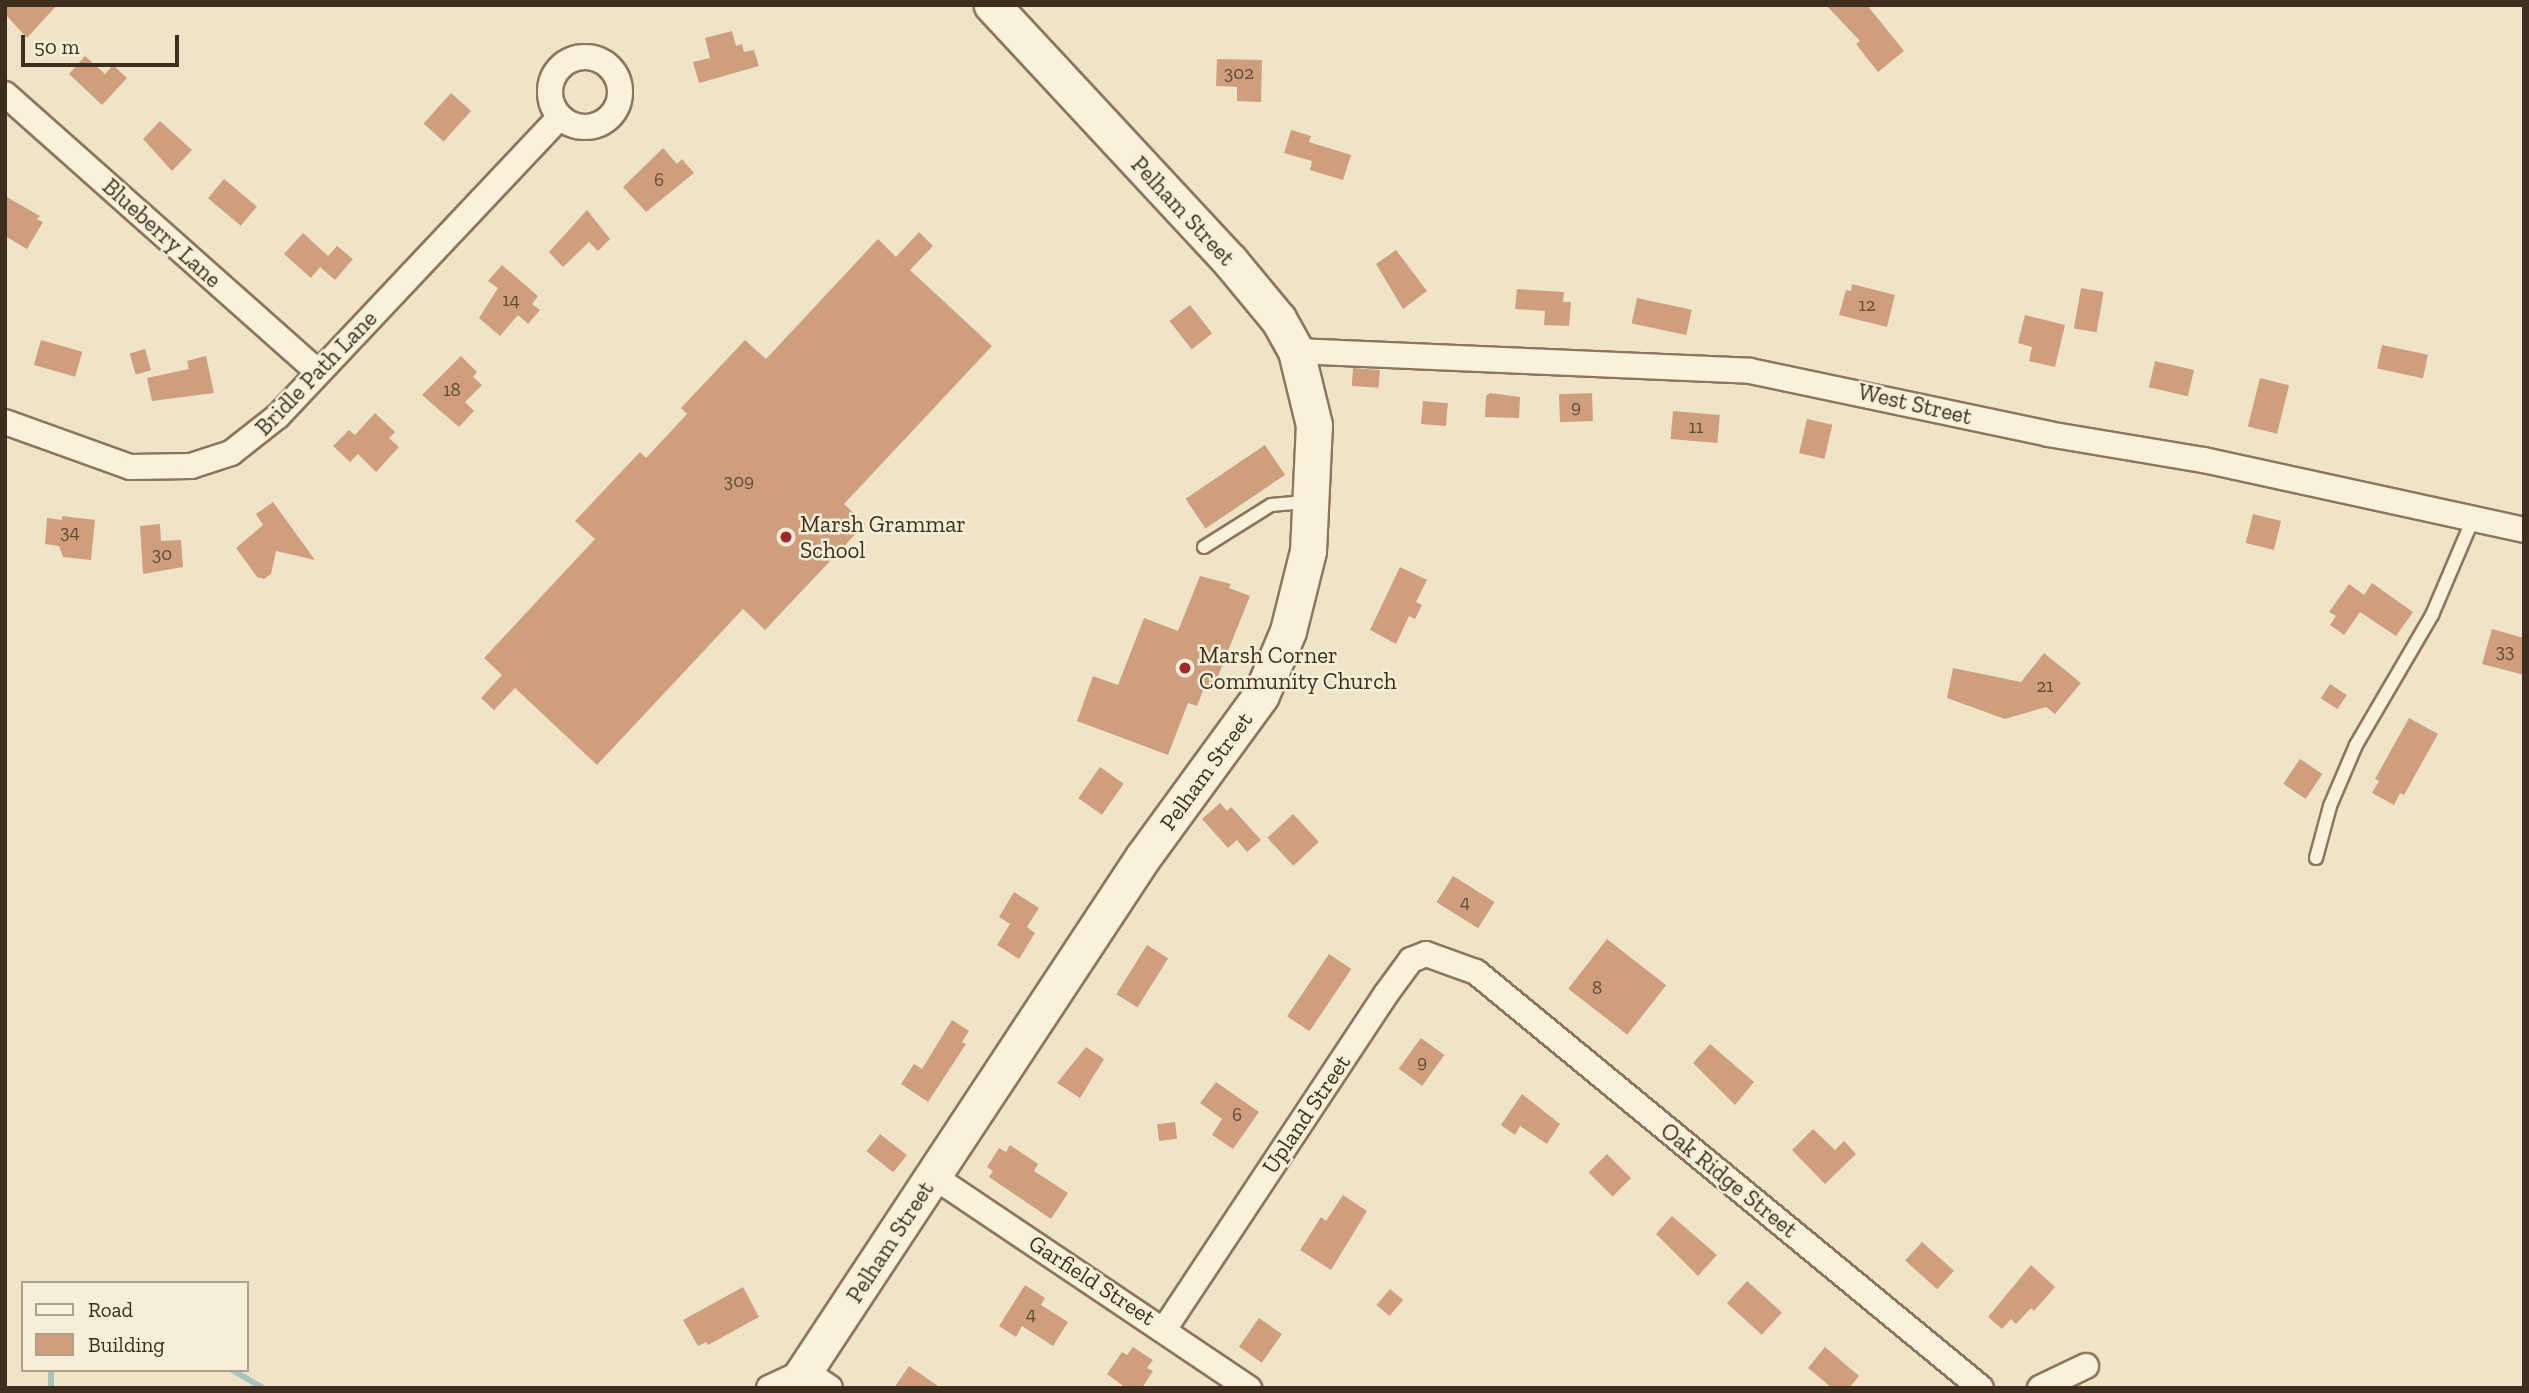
<!DOCTYPE html>
<style>
body{margin:0}
#map{position:relative;width:2529px;height:1393px;overflow:hidden;background:#f0e4c8;font-family:"Zilla Slab",serif}
div>[style]{position:absolute}
.stream>*{height:6px;margin:-3px;padding:0 3px;transform-origin:3px;border-radius:3px;background:#a9c4bc}
.building>*{inset:0;background:#cf9f7d;transform-origin:0 0}
.roads{filter:drop-shadow(2px 0 #8d765c) drop-shadow(-2px 0 #8d765c) drop-shadow(0 2px #8d765c) drop-shadow(0 -2px #8d765c)}
.lane>*{height:12px;margin:-6px;padding:0 6px;transform-origin:6px;border-radius:6px;background:#faf1dc}
.street>*{height:24px;margin:-12px;padding:0 12px;transform-origin:12px;border-radius:12px;background:#faf1dc}
.street>.ring{margin:-12px;padding:0;box-sizing:content-box;background:none;border:24px solid #faf1dc;border-radius:50%}
.secondary>*{height:35px;margin:-17.5px;padding:0 17.5px;transform-origin:17.5px;border-radius:17.5px;background:#faf1dc}
.dots>*{width:19px;height:19px;translate:-50% -50%;box-sizing:border-box;border:4px solid #f7eed8;border-radius:50%}
span{translate:-50% -50%;white-space:nowrap;text-align:center;line-height:1.15;-webkit-text-stroke:5px #f7eed8;paint-order:stroke}
.number-label{font-size:19px;color:#624a37}
.number-label span{-webkit-text-stroke-width:0}
.street-label{font-size:23px;color:#3d2e20}
.poi-label{font-size:23px;color:#3d2e20}
.left{translate:0 -50%;text-align:left}
.frame{position:absolute;inset:0;border:7px solid #3d2e20;pointer-events:none}
.legend{position:absolute;left:21px;top:1281px;width:228px;height:91px;box-sizing:border-box;background:#f7eed8;border:2px solid #ada18e;margin:0;padding:9px 12px;list-style:none;font-size:21px;color:#3d2e20}
.legend li{display:flex;align-items:center;gap:14px;height:35px}
.legend b{width:35px;border:2px solid #ada18e}
.scale{position:absolute;left:21px;top:35px;width:158px;height:32px;box-sizing:border-box;border:4px solid #3d2e20;border-top:0;padding-left:9px;font-size:21px;line-height:24px;white-space:nowrap;color:#3d2e20;-webkit-text-stroke:5px #f7eed8;paint-order:stroke}
</style>
<div id="map">
<div class="stream">
<i style="left:51px;top:1370px;width:18px;rotate:90deg"></i>
<i style="left:232px;top:1370px;width:36px;rotate:30deg"></i>
</div>
<div class="building">
<i style="clip-path:polygon(5px 5px,57px 5px,27px 38px,5px 14px)"></i>
<i style="clip-path:polygon(1826px 5px,1867px 5px,1904px 51px,1878px 72px,1856px 44px,1860px 41px)"></i>
<i style="clip-path:polygon(732px 31px,736px 46px,742px 44px,744px 52px,754px 50px,759px 66px,699px 83px,693px 62px,710px 58px,705px 38px)"></i>
<i style="clip-path:polygon(85px 56px,105px 74px,113px 65px,127px 78px,102px 105px,69px 74px)"></i>
<i style="clip-path:polygon(1217px 59px,1262px 60px,1261px 102px,1237px 101px,1237px 87px,1216px 86px)"></i>
<i style="left:451px;top:93px;width:27px;height:41px;rotate:42deg"></i>
<i style="clip-path:polygon(160px 121px,192px 150px,172px 171px,143px 139px)"></i>
<i style="clip-path:polygon(1291px 130px,1311px 136px,1309px 142px,1351px 155px,1343px 180px,1310px 170px,1312px 161px,1284px 153px)"></i>
<i style="clip-path:polygon(663px 148px,677px 164px,682px 159px,694px 173px,646px 212px,623px 187px)"></i>
<i style="left:224px;top:179px;width:43px;height:25px;rotate:40deg"></i>
<i style="clip-path:polygon(5px 196px,40px 216px,37px 219px,43px 222px,27px 249px,5px 236px)"></i>
<i style="clip-path:polygon(587px 210px,610px 239px,598px 251px,589px 242px,563px 267px,549px 252px)"></i>
<i style="clip-path:polygon(919px 232px,933px 246px,910px 270px,992px 346px,844px 504px,865px 524px,765px 630px,743px 609px,597px 765px,515px 688px,494px 710px,481px 698px,502px 675px,484px 658px,595px 539px,575px 521px,640px 452px,646px 458px,687px 414px,681px 408px,745px 340px,766px 359px,878px 239px,896px 257px)"></i>
<i style="clip-path:polygon(303px 233px,328px 256px,337px 246px,353px 259px,335px 280px,320px 267px,311px 278px,284px 254px)"></i>
<i style="clip-path:polygon(1396px 250px,1427px 291px,1403px 309px,1376px 264px)"></i>
<i style="clip-path:polygon(502px 265px,538px 296px,532px 304px,540px 310px,528px 324px,518px 315px,500px 336px,479px 318px,498px 288px,488px 281px)"></i>
<i style="clip-path:polygon(1852px 284px,1895px 295px,1887px 327px,1839px 315px,1846px 290px,1851px 291px)"></i>
<i style="left:2081px;top:288px;width:23px;height:41px;rotate:10deg"></i>
<i style="clip-path:polygon(1517px 289px,1564px 292px,1563px 302px,1571px 302px,1569px 326px,1544px 325px,1545px 311px,1515px 309px)"></i>
<i style="left:1637px;top:298px;width:56px;height:26px;rotate:12deg"></i>
<i style="left:1190px;top:305px;width:36px;height:26px;rotate:52deg"></i>
<i style="clip-path:polygon(2025px 315px,2065px 325px,2055px 367px,2029px 361px,2032px 347px,2018px 343px)"></i>
<i style="left:41px;top:340px;width:43px;height:26px;rotate:16deg"></i>
<i style="left:2382px;top:345px;width:47px;height:24px;rotate:12deg"></i>
<i style="left:145px;top:349px;width:22px;height:16px;rotate:74deg"></i>
<i style="clip-path:polygon(206px 356px,214px 393px,152px 401px,147px 378px,189px 369px,187px 361px)"></i>
<i style="clip-path:polygon(461px 356px,477px 372px,473px 377px,482px 385px,465px 402px,474px 411px,459px 427px,422px 395px)"></i>
<i style="left:2155px;top:361px;width:40px;height:27px;rotate:13deg"></i>
<i style="left:1353px;top:368px;width:27px;height:18px;rotate:4deg"></i>
<i style="left:2260px;top:378px;width:30px;height:50px;rotate:14deg"></i>
<i style="clip-path:polygon(1490px 393px,1520px 397px,1519px 418px,1485px 417px,1486px 396px)"></i>
<i style="left:1592px;top:393px;width:28px;height:33px;rotate:88deg"></i>
<i style="left:1423px;top:401px;width:25px;height:23px;rotate:5deg"></i>
<i style="left:1673px;top:411px;width:47px;height:28px;rotate:5deg"></i>
<i style="clip-path:polygon(375px 413px,395px 432px,389px 438px,399px 447px,376px 472px,358px 454px,350px 462px,333px 446px,349px 430px,355px 435px)"></i>
<i style="left:1807px;top:419px;width:26px;height:35px;rotate:13deg"></i>
<i style="left:1265px;top:445px;width:36px;height:96px;rotate:56deg"></i>
<i style="clip-path:polygon(273px 502px,315px 560px,276px 551px,271px 574px,264px 579px,257px 577px,236px 548px,263px 525px,256px 514px)"></i>
<i style="left:2253px;top:514px;width:29px;height:30px;rotate:14deg"></i>
<i style="clip-path:polygon(62px 516px,95px 520px,91px 560px,63px 557px,59px 546px,45px 544px,47px 518px,62px 520px)"></i>
<i style="clip-path:polygon(160px 524px,161px 541px,181px 540px,183px 567px,143px 574px,140px 526px)"></i>
<i style="clip-path:polygon(1400px 567px,1427px 580px,1416px 602px,1422px 605px,1415px 619px,1409px 616px,1396px 644px,1370px 630px)"></i>
<i style="clip-path:polygon(1200px 576px,1231px 584px,1229px 588px,1250px 596px,1212px 691px,1204px 688px,1197px 706px,1188px 703px,1168px 755px,1077px 721px,1093px 676px,1118px 685px,1144px 618px,1178px 631px)"></i>
<i style="clip-path:polygon(2372px 583px,2413px 612px,2396px 636px,2360px 612px,2344px 635px,2330px 625px,2336px 616px,2329px 612px,2349px 584px,2364px 595px)"></i>
<i style="clip-path:polygon(2492px 629px,2524px 638px,2524px 675px,2482px 664px)"></i>
<i style="clip-path:polygon(2044px 653px,2081px 683px,2055px 714px,2046px 707px,2005px 719px,1947px 698px,1953px 668px,2021px 682px)"></i>
<i style="left:2330px;top:684px;width:20px;height:17px;rotate:33deg"></i>
<i style="clip-path:polygon(2409px 718px,2438px 734px,2404px 795px,2400px 793px,2394px 805px,2372px 793px,2379px 781px,2375px 779px)"></i>
<i style="left:2300px;top:759px;width:27px;height:30px;rotate:34deg"></i>
<i style="left:1100px;top:767px;width:29px;height:38px;rotate:35deg"></i>
<i style="clip-path:polygon(1220px 803px,1227px 811px,1231px 807px,1261px 840px,1247px 852px,1237px 840px,1228px 848px,1202px 819px)"></i>
<i style="left:1293px;top:814px;width:38px;height:35px;rotate:47deg"></i>
<i style="left:1453px;top:876px;width:49px;height:31px;rotate:32deg"></i>
<i style="clip-path:polygon(1014px 892px,1039px 908px,1027px 927px,1035px 933px,1019px 959px,997px 945px,1010px 924px,999px 917px)"></i>
<i style="left:1607px;top:939px;width:75px;height:63px;rotate:38deg"></i>
<i style="left:1147px;top:945px;width:25px;height:58px;rotate:32deg"></i>
<i style="left:1329px;top:954px;width:27px;height:75px;rotate:34deg"></i>
<i style="clip-path:polygon(952px 1020px,969px 1031px,962px 1042px,966px 1044px,928px 1102px,901px 1084px,914px 1064px,922px 1069px)"></i>
<i style="left:1421px;top:1038px;width:29px;height:38px;rotate:36deg"></i>
<i style="clip-path:polygon(1710px 1044px,1754px 1082px,1735px 1105px,1693px 1063px)"></i>
<i style="clip-path:polygon(1086px 1047px,1104px 1059px,1080px 1098px,1057px 1083px)"></i>
<i style="clip-path:polygon(1216px 1082px,1259px 1112px,1233px 1149px,1212px 1135px,1222px 1119px,1200px 1103px)"></i>
<i style="clip-path:polygon(1522px 1094px,1560px 1124px,1547px 1144px,1520px 1126px,1515px 1135px,1501px 1125px)"></i>
<i style="left:1175px;top:1122px;width:17px;height:18px;rotate:83deg"></i>
<i style="clip-path:polygon(1813px 1129px,1835px 1150px,1844px 1141px,1856px 1154px,1825px 1184px,1792px 1150px)"></i>
<i style="left:880px;top:1134px;width:34px;height:22px;rotate:38deg"></i>
<i style="clip-path:polygon(1010px 1145px,1038px 1164px,1034px 1171px,1068px 1193px,1051px 1219px,989px 1177px,993px 1171px,987px 1167px,999px 1148px,1006px 1152px)"></i>
<i style="left:1607px;top:1154px;width:34px;height:26px;rotate:45deg"></i>
<i style="clip-path:polygon(1343px 1195px,1367px 1211px,1331px 1270px,1300px 1250px,1321px 1217px,1326px 1221px)"></i>
<i style="clip-path:polygon(1672px 1216px,1717px 1255px,1698px 1276px,1656px 1234px)"></i>
<i style="left:1922px;top:1242px;width:43px;height:25px;rotate:42deg"></i>
<i style="clip-path:polygon(2031px 1265px,2055px 1287px,2034px 1311px,2031px 1308px,2016px 1324px,2011px 1319px,2002px 1329px,1988px 1317px)"></i>
<i style="left:1747px;top:1281px;width:47px;height:30px;rotate:42deg"></i>
<i style="clip-path:polygon(1025px 1285px,1045px 1298px,1041px 1305px,1068px 1322px,1053px 1346px,1022px 1326px,1016px 1337px,999px 1326px)"></i>
<i style="clip-path:polygon(743px 1287px,759px 1317px,708px 1345px,706px 1342px,698px 1346px,683px 1320px)"></i>
<i style="left:1390px;top:1289px;width:17px;height:21px;rotate:40deg"></i>
<i style="left:1259px;top:1318px;width:28px;height:35px;rotate:35deg"></i>
<i style="clip-path:polygon(1133px 1347px,1153px 1360px,1147px 1368px,1153px 1371px,1142px 1388px,1126px 1388px,1107px 1374px,1122px 1352px,1127px 1355px)"></i>
<i style="clip-path:polygon(1825px 1347px,1859px 1376px,1849px 1388px,1832px 1388px,1808px 1368px)"></i>
<i style="clip-path:polygon(909px 1366px,941px 1388px,894px 1388px)"></i>
</div>
<div class="roads">
<div class="lane">
<i style="left:1204px;top:547px;width:79px;rotate:-32.1deg"></i>
<i style="left:1271px;top:505px;width:37px;rotate:-5deg"></i>
<i style="left:2316px;top:858px;width:54px;rotate:-74.9deg"></i>
<i style="left:2330px;top:806px;width:66px;rotate:-66.9deg"></i>
<i style="left:2356px;top:745px;width:151px;rotate:-59.7deg"></i>
<i style="left:2432px;top:615px;width:102px;rotate:-66.9deg"></i>
</div>
<div class="street">
<i class="ring" style="left:550px;top:57px;width:46px;height:46px"></i>
<i style="left:5px;top:94px;width:419px;rotate:41.6deg"></i>
<i style="left:1296px;top:351px;width:454px;rotate:2.5deg"></i>
<i style="left:1750px;top:371px;width:305px;rotate:11.9deg"></i>
<i style="left:2048px;top:434px;width:158px;rotate:9.5deg"></i>
<i style="left:2204px;top:460px;width:328px;rotate:12.3deg"></i>
<i style="left:5px;top:422px;width:133px;rotate:19.8deg"></i>
<i style="left:130px;top:467px;width:61px;rotate:-0.9deg"></i>
<i style="left:191px;top:466px;width:42px;rotate:-18deg"></i>
<i style="left:231px;top:453px;width:60px;rotate:-38.2deg"></i>
<i style="left:278px;top:416px;width:411px;rotate:-46.7deg"></i>
<i style="left:933px;top:1176px;width:381px;rotate:33.9deg"></i>
<i style="left:1165px;top:1328px;width:400px;rotate:-56.5deg"></i>
<i style="left:1386px;top:994px;width:42px;rotate:-53.7deg"></i>
<i style="left:1411px;top:960px;width:16px;rotate:-22deg"></i>
<i style="left:1426px;top:954px;width:53px;rotate:19.8deg"></i>
<i style="left:1476px;top:972px;width:654px;rotate:39.48deg"></i>
<i style="left:769px;top:1388px;width:40px;rotate:-25deg"></i>
<i style="left:805px;top:1371px;width:30px;rotate:34deg"></i>
<i style="left:2040px;top:1388px;width:51px;rotate:-25.6deg"></i>
</div>
<div class="secondary">
<i style="left:793px;top:1388px;width:636px;rotate:-56.61deg"></i>
<i style="left:1143px;top:857px;width:200px;rotate:-53.9deg"></i>
<i style="left:1261px;top:695px;width:69px;rotate:-67.1deg"></i>
<i style="left:1288px;top:631px;width:82px;rotate:-76deg"></i>
<i style="left:1308px;top:551px;width:126px;rotate:-87.3deg"></i>
<i style="left:1314px;top:425px;width:76px;rotate:-103.7deg"></i>
<i style="left:1296px;top:351px;width:37px;rotate:-119deg"></i>
<i style="left:1278px;top:319px;width:75px;rotate:-129.6deg"></i>
<i style="left:1230px;top:261px;width:350px;rotate:-132.9deg"></i>
</div>
</div>
<div class="dots">
<i style="left:786px;top:537px;background:#9e2a2b"></i>
<i style="left:1185px;top:668px;background:#9e2a2b"></i>
</div>
<div class="number-label">
<span style="left:1239px;top:73px">302</span>
<span style="left:659px;top:180px">6</span>
<span style="left:511px;top:300px">14</span>
<span style="left:1867px;top:305px">12</span>
<span style="left:452px;top:390px">18</span>
<span style="left:1576px;top:407px">9</span>
<span style="left:1696px;top:427px">11</span>
<span style="left:739px;top:481px">309</span>
<span style="left:70px;top:532px">34</span>
<span style="left:162px;top:554px">30</span>
<span style="left:2505px;top:651px">33</span>
<span style="left:2045px;top:686px">21</span>
<span style="left:1465px;top:902px">4</span>
<span style="left:1597px;top:988px">8</span>
<span style="left:1422px;top:1062px">9</span>
<span style="left:1237px;top:1115px">6</span>
<span style="left:1031px;top:1314px">4</span>
</div>
<div class="street-label">
<span style="left:1183px;top:211px;rotate:47deg">Pelham Street</span>
<span style="left:162px;top:233px;rotate:42deg">Blueberry Lane</span>
<span style="left:316px;top:373px;rotate:-46deg">Bridle Path Lane</span>
<span style="left:1915px;top:404px;rotate:13deg">West Street</span>
<span style="left:1206px;top:771px;rotate:-54deg">Pelham Street</span>
<span style="left:1306px;top:1114px;rotate:-56deg">Upland Street</span>
<span style="left:1729px;top:1180px;rotate:39deg">Oak Ridge Street</span>
<span style="left:890px;top:1242px;rotate:-57deg">Pelham Street</span>
<span style="left:1092px;top:1280px;rotate:33deg">Garfield Street</span>
</div>
<div class="poi-label">
<span class="left" style="left:800px;top:537px">Marsh Grammar<br>School</span>
<span class="left" style="left:1199px;top:668px">Marsh Corner<br>Community Church</span>
</div>
<div class="frame"></div>
<ul class="legend">
<li><b style="height:9px;background:#faf1dc"></b>Road</li>
<li><b style="height:19px;background:#cf9f7d"></b>Building</li>
</ul>
<div class="scale">50 m</div>
</div>
